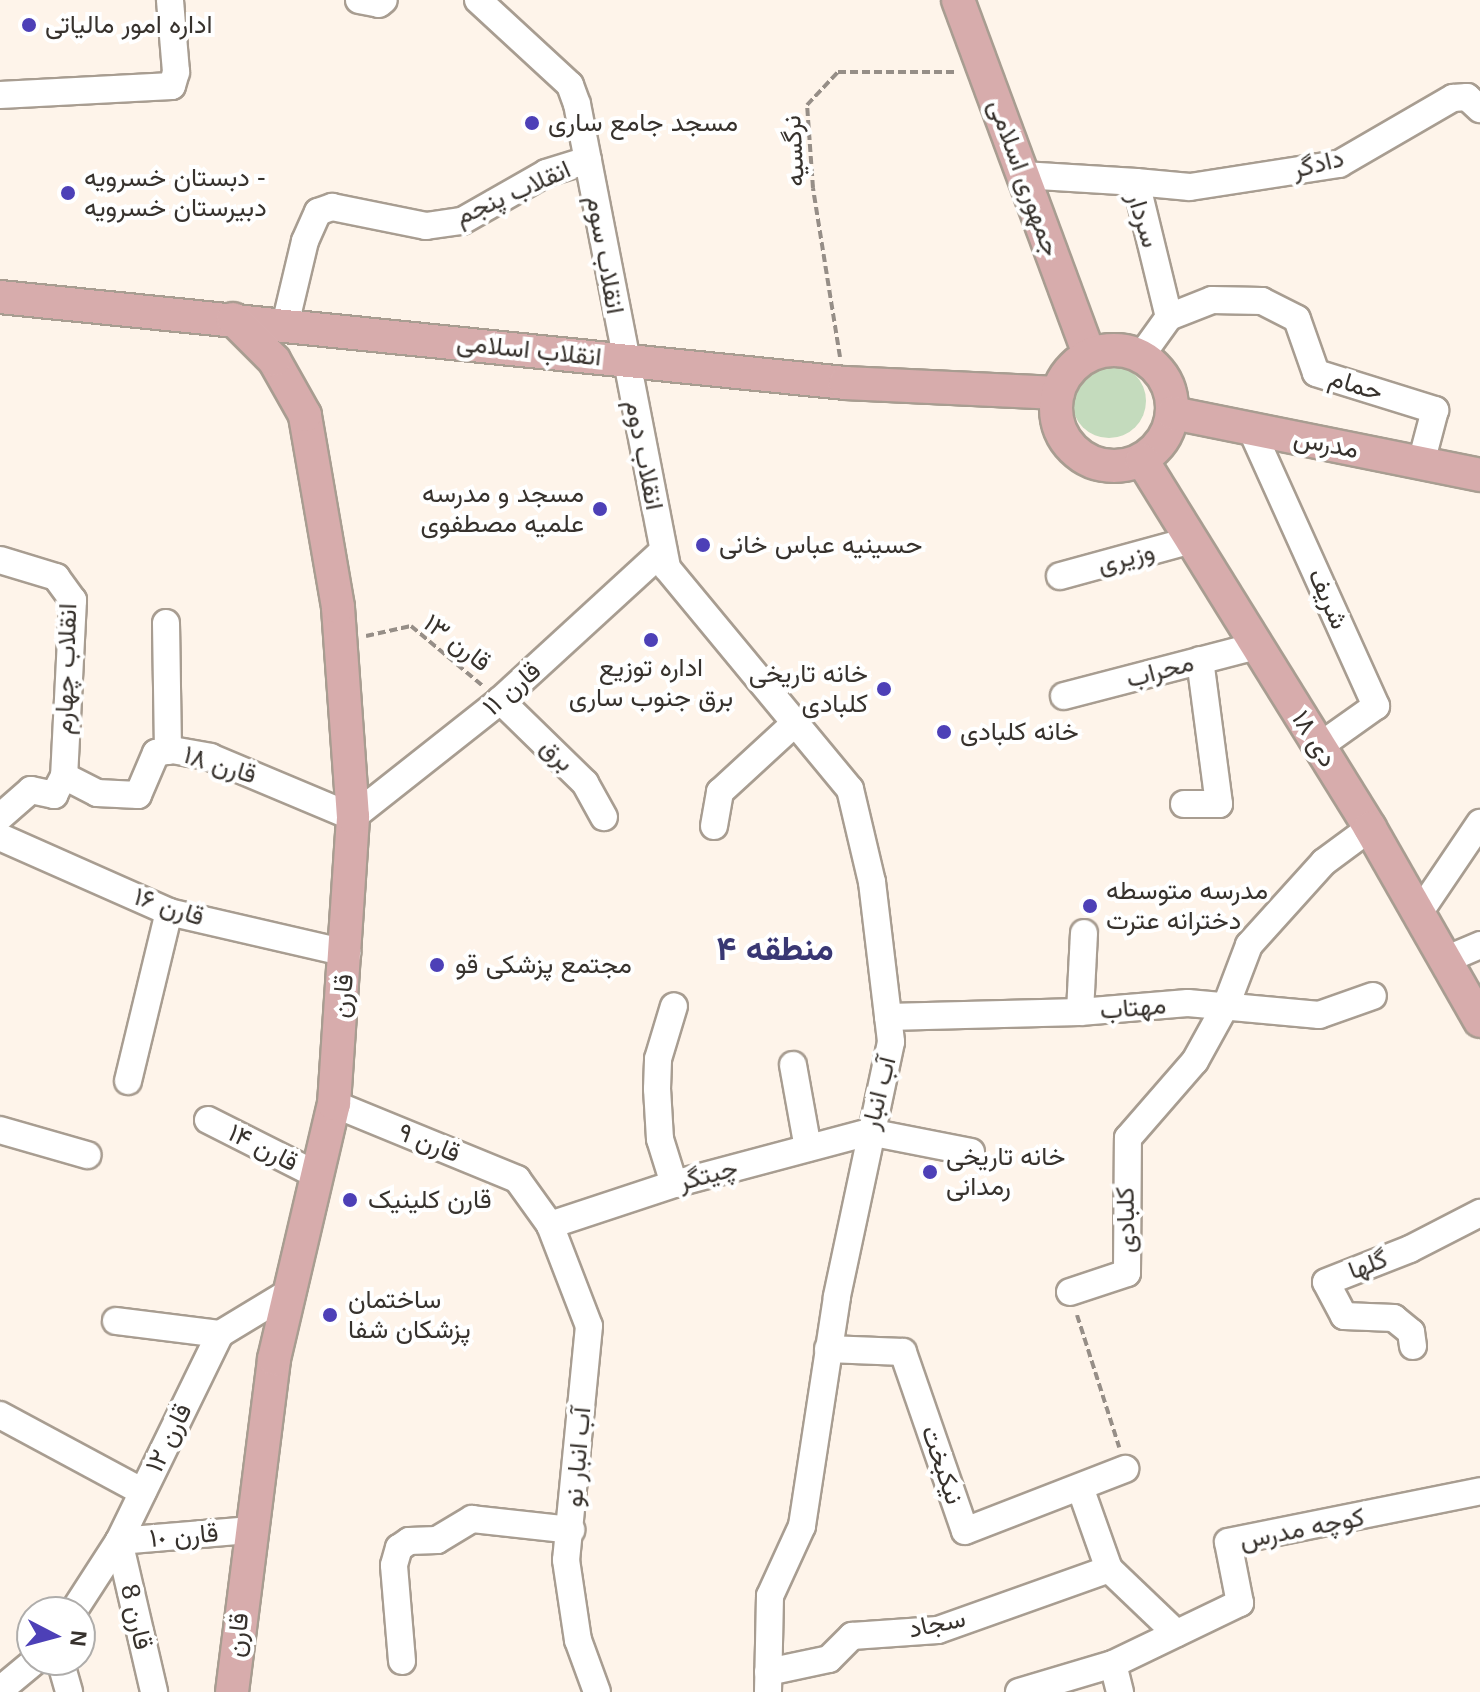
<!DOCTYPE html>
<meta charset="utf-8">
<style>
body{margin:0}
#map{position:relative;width:1480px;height:1692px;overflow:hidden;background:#fef4ea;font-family:Arial,Vazirmatn,sans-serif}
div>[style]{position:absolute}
.green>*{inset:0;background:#c4dbbd}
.round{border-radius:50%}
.path>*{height:4px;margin-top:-2px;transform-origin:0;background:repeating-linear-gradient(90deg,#968e87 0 8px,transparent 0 12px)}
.roads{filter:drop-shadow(2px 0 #a89d91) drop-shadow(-2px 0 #a89d91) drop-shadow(0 2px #a89d91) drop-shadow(0 -2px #a89d91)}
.minor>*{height:26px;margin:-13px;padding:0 13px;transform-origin:13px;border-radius:13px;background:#fff}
.major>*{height:32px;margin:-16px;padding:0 16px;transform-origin:16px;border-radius:16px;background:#d7acac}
.major>.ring{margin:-16px;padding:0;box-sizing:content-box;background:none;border:32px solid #d7acac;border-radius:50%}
.dots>*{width:22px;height:22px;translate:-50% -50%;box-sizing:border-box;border:4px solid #fff;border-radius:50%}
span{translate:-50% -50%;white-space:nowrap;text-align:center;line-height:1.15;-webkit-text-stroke:8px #fff;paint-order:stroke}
.poi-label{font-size:26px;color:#37322d}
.left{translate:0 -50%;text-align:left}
.right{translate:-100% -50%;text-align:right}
.street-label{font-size:26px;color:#37322d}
.district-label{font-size:34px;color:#393773;font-weight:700}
.north{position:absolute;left:16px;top:1596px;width:80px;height:80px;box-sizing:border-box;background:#fff;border:2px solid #afadab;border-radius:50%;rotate:96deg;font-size:22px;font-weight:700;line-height:32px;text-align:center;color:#37322d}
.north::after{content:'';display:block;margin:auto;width:28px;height:36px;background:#4d40b7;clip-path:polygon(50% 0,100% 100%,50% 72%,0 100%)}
</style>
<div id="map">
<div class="green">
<i class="round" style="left:1072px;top:364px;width:74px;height:74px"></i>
</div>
<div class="path">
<i style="left:840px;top:357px;width:171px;rotate:-99.1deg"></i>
<i style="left:813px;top:188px;width:83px;rotate:-94.1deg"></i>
<i style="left:807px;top:105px;width:45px;rotate:-46.8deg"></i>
<i style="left:838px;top:72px;width:120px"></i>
<i style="left:366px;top:636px;width:46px;rotate:-12.5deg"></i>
<i style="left:411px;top:626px;width:94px;rotate:39.8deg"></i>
<i style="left:1077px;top:1315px;width:139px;rotate:72.3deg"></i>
</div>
<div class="roads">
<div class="minor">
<i style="left:359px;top:0;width:20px;rotate:11deg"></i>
<i style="left:379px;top:4px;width:6px;rotate:-39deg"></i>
<i style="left:478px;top:0;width:125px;rotate:42.7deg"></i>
<i style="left:570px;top:85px;width:20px;rotate:70deg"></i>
<i style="left:577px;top:104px;width:473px;rotate:79deg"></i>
<i style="left:667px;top:568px;width:287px;rotate:50.4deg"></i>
<i style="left:850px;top:789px;width:96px;rotate:76.7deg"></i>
<i style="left:872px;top:882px;width:161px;rotate:83.2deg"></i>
<i style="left:891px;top:1042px;width:261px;rotate:102deg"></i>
<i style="left:837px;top:1297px;width:232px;rotate:98.7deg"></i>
<i style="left:802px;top:1526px;width:77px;rotate:114.6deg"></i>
<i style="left:770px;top:1596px;width:96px;rotate:91.2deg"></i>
<i style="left:0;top:95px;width:172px;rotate:-3deg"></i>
<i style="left:172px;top:86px;width:15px;rotate:-74deg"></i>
<i style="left:176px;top:72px;width:72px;rotate:-94.8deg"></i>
<i style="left:1023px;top:175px;width:113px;rotate:3.5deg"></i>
<i style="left:1136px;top:182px;width:139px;rotate:76.3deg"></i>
<i style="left:1136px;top:182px;width:54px;rotate:5.3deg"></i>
<i style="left:1190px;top:187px;width:151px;rotate:-8.8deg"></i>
<i style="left:1339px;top:164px;width:132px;rotate:-30.1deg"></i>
<i style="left:1453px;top:98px;width:14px;rotate:-4deg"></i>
<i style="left:1467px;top:97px;width:18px;rotate:43deg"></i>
<i style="left:1169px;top:317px;width:46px;rotate:-21.6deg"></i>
<i style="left:1212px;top:300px;width:50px;rotate:1.1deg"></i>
<i style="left:1262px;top:301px;width:39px;rotate:27deg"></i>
<i style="left:1297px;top:319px;width:57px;rotate:70.6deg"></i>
<i style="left:1316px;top:373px;width:125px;rotate:17.3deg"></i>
<i style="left:1435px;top:410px;width:55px;rotate:104.8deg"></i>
<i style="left:285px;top:325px;width:86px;rotate:-76.6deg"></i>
<i style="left:305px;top:241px;width:32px;rotate:-66deg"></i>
<i style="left:318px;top:212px;width:15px;rotate:-20deg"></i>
<i style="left:332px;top:207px;width:96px;rotate:11.4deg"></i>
<i style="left:426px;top:226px;width:36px;rotate:-8deg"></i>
<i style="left:462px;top:221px;width:97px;rotate:-29.7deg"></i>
<i style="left:546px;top:173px;width:44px;rotate:-17.2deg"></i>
<i style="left:1141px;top:356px;width:48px;rotate:-54.3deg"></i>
<i style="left:1251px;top:429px;width:304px;rotate:65.7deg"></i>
<i style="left:1376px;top:706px;width:71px;rotate:144.7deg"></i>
<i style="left:0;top:560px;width:59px;rotate:16.9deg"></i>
<i style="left:56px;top:577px;width:29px;rotate:54deg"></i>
<i style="left:73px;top:600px;width:176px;rotate:92.9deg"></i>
<i style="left:1060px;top:576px;width:137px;rotate:-15.3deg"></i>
<i style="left:166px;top:623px;width:128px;rotate:89.1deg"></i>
<i style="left:1064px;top:696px;width:198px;rotate:-14.6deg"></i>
<i style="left:500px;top:700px;width:119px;rotate:44.3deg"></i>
<i style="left:585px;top:783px;width:39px;rotate:61deg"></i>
<i style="left:64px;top:776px;width:37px;rotate:27deg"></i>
<i style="left:97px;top:793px;width:41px;rotate:2.8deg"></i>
<i style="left:138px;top:795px;width:46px;rotate:-66.8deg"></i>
<i style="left:156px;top:753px;width:16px;rotate:-11deg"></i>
<i style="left:172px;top:750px;width:39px;rotate:10deg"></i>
<i style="left:210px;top:757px;width:155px;rotate:22.8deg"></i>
<i style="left:353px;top:817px;width:181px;rotate:-38.3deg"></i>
<i style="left:495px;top:705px;width:228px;rotate:-42.5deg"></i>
<i style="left:1184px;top:804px;width:35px"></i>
<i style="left:1219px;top:804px;width:145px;rotate:-97.5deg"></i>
<i style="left:0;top:817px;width:41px;rotate:-41.1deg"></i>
<i style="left:31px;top:790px;width:24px;rotate:12deg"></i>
<i style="left:54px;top:795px;width:21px;rotate:-62deg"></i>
<i style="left:714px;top:826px;width:35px;rotate:-80deg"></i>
<i style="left:720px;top:792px;width:103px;rotate:-42.6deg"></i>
<i style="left:0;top:837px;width:185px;rotate:23.9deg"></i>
<i style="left:169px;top:912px;width:183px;rotate:13deg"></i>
<i style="left:1419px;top:913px;width:109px;rotate:-55.9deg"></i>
<i style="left:1445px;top:960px;width:38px;rotate:-23deg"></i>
<i style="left:1080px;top:1012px;width:79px;rotate:-87.1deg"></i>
<i style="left:888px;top:1017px;width:192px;rotate:-1.5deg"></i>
<i style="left:1080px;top:1012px;width:108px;rotate:-4.8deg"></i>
<i style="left:1188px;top:1003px;width:132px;rotate:5.2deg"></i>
<i style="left:1319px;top:1015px;width:57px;rotate:-19.4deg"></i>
<i style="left:793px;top:1065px;width:84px;rotate:79.8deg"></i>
<i style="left:128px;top:1081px;width:174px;rotate:-76.4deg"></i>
<i style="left:334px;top:1104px;width:198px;rotate:22.3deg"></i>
<i style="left:517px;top:1179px;width:57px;rotate:54.3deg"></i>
<i style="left:550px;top:1225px;width:108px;rotate:68.9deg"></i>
<i style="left:589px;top:1326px;width:235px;rotate:95.6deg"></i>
<i style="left:566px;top:1560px;width:81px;rotate:81.5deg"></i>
<i style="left:578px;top:1640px;width:55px;rotate:69.9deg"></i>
<i style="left:208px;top:1120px;width:124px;rotate:26.8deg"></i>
<i style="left:0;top:1130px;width:91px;rotate:16deg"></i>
<i style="left:674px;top:1184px;width:47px;rotate:-107.3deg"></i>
<i style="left:660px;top:1139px;width:50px;rotate:-93.4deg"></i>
<i style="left:657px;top:1089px;width:30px;rotate:-88deg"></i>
<i style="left:658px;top:1059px;width:55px;rotate:-73.2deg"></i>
<i style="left:550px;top:1225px;width:131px;rotate:-18.3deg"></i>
<i style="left:674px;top:1184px;width:202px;rotate:-14.9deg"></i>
<i style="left:869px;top:1132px;width:104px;rotate:11.1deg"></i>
<i style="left:1070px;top:1292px;width:60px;rotate:-18.4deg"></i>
<i style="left:1127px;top:1273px;width:135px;rotate:-89.6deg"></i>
<i style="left:1128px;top:1138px;width:102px;rotate:-49deg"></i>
<i style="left:1195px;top:1061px;width:66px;rotate:-61.1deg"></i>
<i style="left:1227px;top:1003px;width:62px;rotate:-69.2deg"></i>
<i style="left:1249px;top:945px;width:112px;rotate:-47.9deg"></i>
<i style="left:1324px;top:862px;width:57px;rotate:-36.5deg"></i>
<i style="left:116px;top:1321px;width:105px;rotate:7.1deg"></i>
<i style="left:1413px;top:1346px;width:14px;rotate:-98deg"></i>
<i style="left:1411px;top:1332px;width:22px;rotate:-141deg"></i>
<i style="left:1394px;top:1318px;width:50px;rotate:-177.7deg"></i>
<i style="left:1344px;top:1316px;width:38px;rotate:-118deg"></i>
<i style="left:1326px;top:1282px;width:90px;rotate:-21.4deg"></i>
<i style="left:1410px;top:1249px;width:79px;rotate:-27.2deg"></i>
<i style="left:828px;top:1349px;width:75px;rotate:2.3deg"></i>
<i style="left:903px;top:1352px;width:189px;rotate:70.9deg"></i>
<i style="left:965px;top:1531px;width:172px;rotate:-21.2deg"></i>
<i style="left:0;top:1415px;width:162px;rotate:28.3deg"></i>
<i style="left:1081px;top:1490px;width:84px;rotate:70.5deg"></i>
<i style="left:1109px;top:1569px;width:93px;rotate:43.7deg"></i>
<i style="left:119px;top:1541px;width:155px;rotate:76.9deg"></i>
<i style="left:119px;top:1541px;width:130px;rotate:-4.8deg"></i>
<i style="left:73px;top:1612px;width:85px;rotate:-57.1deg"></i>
<i style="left:119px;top:1541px;width:230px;rotate:-64deg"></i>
<i style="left:220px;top:1334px;width:83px;rotate:-31.2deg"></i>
<i style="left:60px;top:1660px;width:33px;rotate:74deg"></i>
<i style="left:402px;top:1661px;width:96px;rotate:-94.8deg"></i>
<i style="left:394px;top:1565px;width:18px;rotate:-74deg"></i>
<i style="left:399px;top:1548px;width:12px;rotate:-35deg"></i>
<i style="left:409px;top:1541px;width:28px;rotate:-2deg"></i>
<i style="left:437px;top:1540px;width:41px;rotate:-31deg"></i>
<i style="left:472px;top:1519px;width:100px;rotate:6.3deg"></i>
<i style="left:1113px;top:1664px;width:29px;rotate:76deg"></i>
<i style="left:768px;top:1672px;width:62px;rotate:-12deg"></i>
<i style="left:829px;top:1659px;width:33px;rotate:-45deg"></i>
<i style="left:852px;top:1636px;width:86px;rotate:-4deg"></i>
<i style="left:938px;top:1630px;width:182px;rotate:-19.6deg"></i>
<i style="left:0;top:1690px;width:47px;rotate:-39.8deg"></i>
<i style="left:1019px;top:1692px;width:98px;rotate:-16.6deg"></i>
<i style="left:1113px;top:1664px;width:141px;rotate:-25.7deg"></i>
<i style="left:1240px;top:1603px;width:62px;rotate:-101.1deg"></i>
<i style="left:1228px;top:1542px;width:257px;rotate:-11.4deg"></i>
</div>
<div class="major">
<i style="left:958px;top:0;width:378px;rotate:69.7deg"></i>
<i style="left:0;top:297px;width:849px;rotate:5.81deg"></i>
<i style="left:845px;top:383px;width:213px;rotate:2.7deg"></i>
<i class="ring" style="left:1056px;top:350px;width:84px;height:84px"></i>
<i style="left:1173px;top:413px;width:313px;rotate:11.4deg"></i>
<i style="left:1142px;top:460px;width:433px;rotate:58.2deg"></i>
<i style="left:1370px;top:828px;width:222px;rotate:60.3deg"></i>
<i style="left:232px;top:1692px;width:336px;rotate:-82.8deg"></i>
<i style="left:274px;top:1359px;width:262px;rotate:-76.8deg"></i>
<i style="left:334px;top:1104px;width:288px;rotate:-86.2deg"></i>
<i style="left:353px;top:817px;width:211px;rotate:-94.1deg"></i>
<i style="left:338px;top:607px;width:195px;rotate:-99.8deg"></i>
<i style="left:305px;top:415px;width:63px;rotate:-119.4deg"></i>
<i style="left:274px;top:360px;width:58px;rotate:-135deg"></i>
</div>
</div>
<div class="dots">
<i style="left:29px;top:25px;background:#4d40b7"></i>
<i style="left:532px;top:123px;background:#4d40b7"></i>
<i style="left:68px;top:193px;background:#4d40b7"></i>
<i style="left:600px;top:509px;background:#4d40b7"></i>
<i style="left:703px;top:545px;background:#4d40b7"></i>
<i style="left:651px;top:640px;background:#4d40b7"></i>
<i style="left:884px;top:689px;background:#4d40b7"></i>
<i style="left:944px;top:732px;background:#4d40b7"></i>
<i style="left:1090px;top:906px;background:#4d40b7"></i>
<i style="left:437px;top:965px;background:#4d40b7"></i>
<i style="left:930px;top:1172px;background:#4d40b7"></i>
<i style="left:350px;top:1200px;background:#4d40b7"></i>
<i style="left:330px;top:1315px;background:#4d40b7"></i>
</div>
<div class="poi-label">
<span class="left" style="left:45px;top:25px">اداره امور مالیاتی</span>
<span class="left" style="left:548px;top:123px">مسجد جامع ساری</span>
<span class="left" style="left:84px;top:193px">دبستان خسرویه -<br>دبیرستان خسرویه</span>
<span class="right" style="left:584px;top:509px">مسجد و مدرسه<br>علمیه مصطفوی</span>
<span class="left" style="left:719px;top:545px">حسینیه عباس خانی</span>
<span style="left:651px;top:683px">اداره توزیع<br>برق جنوب ساری</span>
<span class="right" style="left:868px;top:689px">خانه تاریخی<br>کلبادی</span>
<span class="left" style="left:960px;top:732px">خانه کلبادی</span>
<span class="left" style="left:1106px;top:906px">مدرسه متوسطه<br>دخترانه عترت</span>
<span class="left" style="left:455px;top:965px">مجتمع پزشکی قو</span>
<span class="left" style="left:946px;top:1172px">خانه تاریخی<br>رمدانی</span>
<span class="left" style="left:368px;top:1200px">قارن کلینیک</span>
<span class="left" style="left:348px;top:1315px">ساختمان<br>پزشکان شفا</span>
</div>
<div class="street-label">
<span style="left:794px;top:151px;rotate:-93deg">نرگسیه</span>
<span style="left:1318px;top:164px;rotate:-14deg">دادگر</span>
<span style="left:1024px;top:178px;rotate:70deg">جمهوری اسلامی</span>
<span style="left:513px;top:193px;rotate:-24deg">انقلاب پنجم</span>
<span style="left:1143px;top:220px;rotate:73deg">سردار</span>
<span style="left:605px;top:255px;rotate:80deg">انقلاب سوم</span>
<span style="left:529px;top:350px;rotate:6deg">انقلاب اسلامی</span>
<span style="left:1356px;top:385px;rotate:17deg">حمام</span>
<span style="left:1326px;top:444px;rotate:11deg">مدرس</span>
<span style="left:644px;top:455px;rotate:79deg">انقلاب دوم</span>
<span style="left:1126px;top:558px;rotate:-15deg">وزیری</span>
<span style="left:1328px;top:599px;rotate:66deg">شریف</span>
<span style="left:457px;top:643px;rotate:37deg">قارن ۱۳</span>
<span style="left:66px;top:669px;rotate:-88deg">انقلاب چهارم</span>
<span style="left:1160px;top:671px;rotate:-15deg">محراب</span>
<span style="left:512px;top:689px;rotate:-41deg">قارن ۱۱</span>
<span style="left:1314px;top:739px;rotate:58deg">۱۸ دی</span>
<span style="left:557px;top:755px;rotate:44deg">برق</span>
<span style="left:220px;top:765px;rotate:17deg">قارن ۱۸</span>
<span style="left:169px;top:907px;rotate:18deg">قارن ۱۶</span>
<span style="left:343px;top:996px;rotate:-85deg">قارن</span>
<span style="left:1133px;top:1008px;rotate:-5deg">مهتاب</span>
<span style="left:879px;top:1093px;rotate:-76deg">آب انبار</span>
<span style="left:429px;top:1143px;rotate:22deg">قارن ٩</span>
<span style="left:263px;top:1148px;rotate:27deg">قارن ۱۴</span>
<span style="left:708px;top:1175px;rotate:-15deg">چیتگر</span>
<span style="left:1126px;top:1220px;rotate:-91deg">کلبادی</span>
<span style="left:1368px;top:1265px;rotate:-21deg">گلها</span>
<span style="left:169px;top:1438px;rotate:-64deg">قارن ۱۲</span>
<span style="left:578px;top:1457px;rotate:-85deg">آب انبار نو</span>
<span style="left:942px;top:1465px;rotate:71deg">نیکبخت</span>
<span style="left:1302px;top:1529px;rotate:-11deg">کوچه مدرس</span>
<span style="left:184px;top:1536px;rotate:-5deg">قارن ١٠</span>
<span style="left:136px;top:1617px;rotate:77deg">قارن 8</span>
<span style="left:937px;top:1624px;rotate:-12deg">سجاد</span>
<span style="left:238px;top:1635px;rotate:-84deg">قارن</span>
</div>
<div class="district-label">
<span style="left:775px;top:949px">منطقه ۴</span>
</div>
<div class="north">N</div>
</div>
